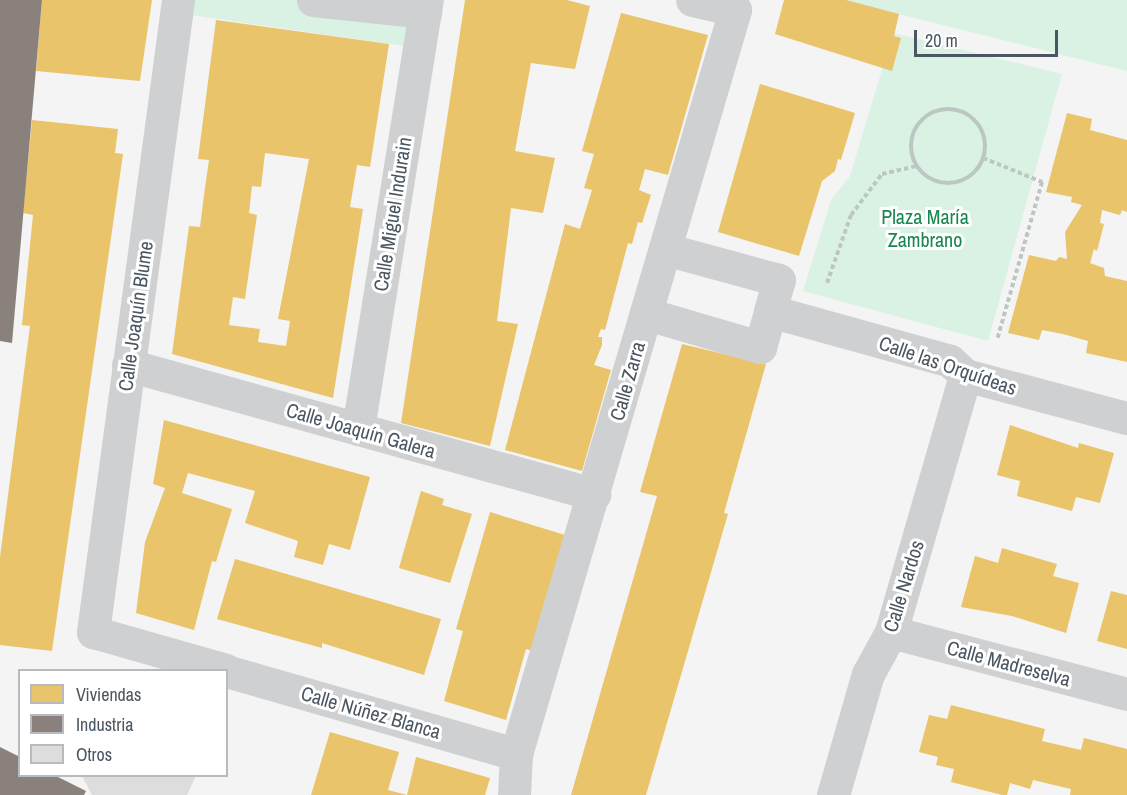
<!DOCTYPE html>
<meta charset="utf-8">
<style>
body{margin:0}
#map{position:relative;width:1127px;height:795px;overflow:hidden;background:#f4f4f4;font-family:"Archivo Narrow",sans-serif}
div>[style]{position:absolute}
.green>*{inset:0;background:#d9f2e3}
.homes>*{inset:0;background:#e9c46a}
.industry>*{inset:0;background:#8a817c}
.building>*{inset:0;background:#ddddde}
.path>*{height:4px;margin-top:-2px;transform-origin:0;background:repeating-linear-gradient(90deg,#bcc7c4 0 4.5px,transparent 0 7.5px)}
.path>.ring{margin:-2px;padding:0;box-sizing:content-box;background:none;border:4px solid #bcc7c4;border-radius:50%}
.pedestrian>*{height:33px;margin:-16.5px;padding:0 16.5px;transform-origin:16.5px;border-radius:16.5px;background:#ced0d2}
.minor>*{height:33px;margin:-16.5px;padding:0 16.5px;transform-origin:16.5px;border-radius:16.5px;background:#ced0d2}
.tertiary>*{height:33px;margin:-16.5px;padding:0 16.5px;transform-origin:16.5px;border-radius:16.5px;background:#ced0d2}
span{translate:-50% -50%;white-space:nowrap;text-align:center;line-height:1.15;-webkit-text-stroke:6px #fff;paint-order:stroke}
.street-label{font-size:20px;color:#4a5661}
.park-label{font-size:20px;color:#17864f}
.legend{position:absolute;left:18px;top:669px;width:210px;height:108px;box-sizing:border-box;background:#fff;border:2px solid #b7bbc0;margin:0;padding:8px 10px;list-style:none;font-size:18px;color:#4a5661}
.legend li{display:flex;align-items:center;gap:12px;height:30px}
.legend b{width:30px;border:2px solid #b7bbc0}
.scale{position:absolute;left:914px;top:30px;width:144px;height:27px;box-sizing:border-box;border:3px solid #4a5661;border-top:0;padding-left:8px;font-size:18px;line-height:21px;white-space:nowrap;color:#4a5661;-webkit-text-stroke:4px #fff;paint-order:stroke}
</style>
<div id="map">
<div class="green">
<i style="clip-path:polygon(193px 0,412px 0,405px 46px,191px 15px)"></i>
<i style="clip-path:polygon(842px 0,1127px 0,1127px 71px)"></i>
<i style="clip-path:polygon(893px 33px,1062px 74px,988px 341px,803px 291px,831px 200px,850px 176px)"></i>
</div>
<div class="homes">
<i style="clip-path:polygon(42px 0,152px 0,140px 81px,36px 71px)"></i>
<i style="clip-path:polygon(465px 0,567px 0,590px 6px,575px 69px,531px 63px,515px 151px,555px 158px,543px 213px,511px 208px,497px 321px,518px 324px,490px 446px,401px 423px)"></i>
<i style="clip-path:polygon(784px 0,846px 0,899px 14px,894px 36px,901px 38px,892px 71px,775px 34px)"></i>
<i style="clip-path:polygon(621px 13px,708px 35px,668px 175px,645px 169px,639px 190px,651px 195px,642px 223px,638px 222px,632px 244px,628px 243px,605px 330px,601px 329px,598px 337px,602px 337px,602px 345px,594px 365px,611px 370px,582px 471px,505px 450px,565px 224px,580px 229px,592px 190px,584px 188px,594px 154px,582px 151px)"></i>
<i style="clip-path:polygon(evenodd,216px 20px,389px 44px,370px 167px,357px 165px,350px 207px,363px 209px,333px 398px,172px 354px,189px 226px,200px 227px,204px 195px,209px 160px,198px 159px,216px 20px,265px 153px,309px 159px,278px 319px,290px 321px,286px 346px,258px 342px,260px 329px,229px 325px,233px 297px,245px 299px,257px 215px,249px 213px,252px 186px,261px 187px,265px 153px)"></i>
<i style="clip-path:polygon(760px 84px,855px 113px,841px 160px,838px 159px,835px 171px,822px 181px,799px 256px,718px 232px)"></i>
<i style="clip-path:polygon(1067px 113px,1092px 119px,1090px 130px,1127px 140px,1127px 212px,1122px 210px,1120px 215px,1102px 210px,1100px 223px,1104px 224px,1097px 251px,1094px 249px,1090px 263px,1104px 268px,1105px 276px,1127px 281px,1127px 362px,1086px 353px,1088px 341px,1063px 334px,1042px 330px,1039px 340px,1008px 333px,1029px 255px,1056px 261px,1059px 257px,1067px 259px,1065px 232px,1082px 205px,1071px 202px,1072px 197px,1046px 192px)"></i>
<i style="clip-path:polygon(32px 120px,118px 129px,115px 153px,123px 154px,52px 651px,0 645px,0 557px,30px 326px,22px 325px,33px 215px,23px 213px)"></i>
<i style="clip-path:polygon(682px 344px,766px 364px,724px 513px,728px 514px,646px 795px,571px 795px,657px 496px,640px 492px)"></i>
<i style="clip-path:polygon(164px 420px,370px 477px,350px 550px,329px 544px,323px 565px,294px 557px,298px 541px,245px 523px,255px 491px,188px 473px,182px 493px,232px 509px,216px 562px,212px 561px,194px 630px,136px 613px,145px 542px,165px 488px,153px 484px)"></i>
<i style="clip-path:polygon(1010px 425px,1078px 448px,1079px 443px,1114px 453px,1100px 503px,1076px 497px,1072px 511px,1017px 496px,1020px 481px,997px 475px)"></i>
<i style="clip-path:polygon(421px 491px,444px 499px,442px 505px,472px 514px,450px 583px,399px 568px)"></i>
<i style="clip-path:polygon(490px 512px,565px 535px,533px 651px,526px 649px,506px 720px,444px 701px,463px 631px,456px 629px)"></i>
<i style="clip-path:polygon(1002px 548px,1057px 564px,1053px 576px,1079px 583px,1066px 633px,1012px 616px,961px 607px,975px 556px,998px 563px)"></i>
<i style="clip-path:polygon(235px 559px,441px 619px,424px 675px,322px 643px,322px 648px,217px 619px)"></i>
<i style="clip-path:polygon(1111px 591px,1127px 595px,1127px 649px,1097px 641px)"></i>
<i style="clip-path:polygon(951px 705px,1045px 729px,1042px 741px,1081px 750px,1084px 738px,1127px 749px,1127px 795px,1070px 795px,1071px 789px,1033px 780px,1030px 789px,1010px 783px,1007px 795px,1002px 795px,951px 782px,954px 769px,936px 765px,938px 757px,919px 752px,929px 715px,947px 719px)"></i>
<i style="clip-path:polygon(330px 732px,399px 752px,388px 790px,407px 795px,311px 795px)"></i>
<i style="clip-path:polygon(416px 757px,490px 778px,485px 795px,407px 795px)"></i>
</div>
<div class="industry">
<i style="clip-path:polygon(0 0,42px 0,12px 343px,0 341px)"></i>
<i style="clip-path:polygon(0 747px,20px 757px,20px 776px,56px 776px,86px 791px,84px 795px,0 795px)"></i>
</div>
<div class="building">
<i style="clip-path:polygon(82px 776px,196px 776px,187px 795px,92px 795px)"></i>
</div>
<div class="path">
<i class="ring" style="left:911px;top:109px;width:70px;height:70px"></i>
<i style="left:983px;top:158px;width:64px;rotate:22.1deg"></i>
<i style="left:1042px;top:182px;width:164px;rotate:105.9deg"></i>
<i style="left:827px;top:283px;width:72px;rotate:-70.6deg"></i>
<i style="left:851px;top:215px;width:51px;rotate:-52.9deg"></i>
<i style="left:882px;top:174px;width:35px;rotate:-13deg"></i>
</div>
<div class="pedestrian">
<i style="left:313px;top:0;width:113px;rotate:6.1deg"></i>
</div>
<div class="minor">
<i style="left:128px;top:365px;width:484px;rotate:15.5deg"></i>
<i style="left:358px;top:429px;width:435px;rotate:-80.9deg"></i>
<i style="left:891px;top:632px;width:244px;rotate:14.7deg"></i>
</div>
<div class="tertiary">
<i style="left:178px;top:0;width:638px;rotate:97.66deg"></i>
<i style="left:93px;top:632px;width:138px;rotate:15.9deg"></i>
<i style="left:770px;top:311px;width:187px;rotate:15.5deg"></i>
<i style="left:950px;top:361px;width:21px;rotate:43deg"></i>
<i style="left:965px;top:375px;width:168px;rotate:14.9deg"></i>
<i style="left:647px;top:314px;width:118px;rotate:16.3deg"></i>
<i style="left:760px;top:347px;width:37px;rotate:-74deg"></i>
<i style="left:770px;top:311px;width:32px;rotate:-74deg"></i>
<i style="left:779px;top:280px;width:118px;rotate:-164.8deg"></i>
<i style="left:226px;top:671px;width:302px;rotate:16deg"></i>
<i style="left:514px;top:795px;width:41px;rotate:-87.2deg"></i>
<i style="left:516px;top:754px;width:776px;rotate:-73.6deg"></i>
<i style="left:735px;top:10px;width:44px;rotate:-166.9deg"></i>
<i style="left:833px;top:795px;width:126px;rotate:-73.9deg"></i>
<i style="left:868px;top:674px;width:48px;rotate:-61.3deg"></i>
<i style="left:891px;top:632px;width:267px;rotate:-73.9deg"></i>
</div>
<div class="street-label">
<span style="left:392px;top:214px;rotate:-81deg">Calle Miguel Indurain</span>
<span style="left:135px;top:316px;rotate:-82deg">Calle Joaquín Blume</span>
<span style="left:948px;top:365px;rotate:19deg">Calle las Orquídeas</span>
<span style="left:627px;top:381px;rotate:-74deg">Calle Zarra</span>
<span style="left:361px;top:430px;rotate:16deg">Calle Joaquín Galera</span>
<span style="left:903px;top:586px;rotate:-73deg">Calle Nardos</span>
<span style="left:1009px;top:663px;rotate:15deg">Calle Madreselva</span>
<span style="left:371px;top:712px;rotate:16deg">Calle Núñez Blanca</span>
</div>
<div class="park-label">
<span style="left:925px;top:228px">Plaza María<br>Zambrano</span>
</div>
<ul class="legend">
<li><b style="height:16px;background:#e9c46a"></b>Viviendas</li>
<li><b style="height:16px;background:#8a817c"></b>Industria</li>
<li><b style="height:16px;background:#ddddde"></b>Otros</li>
</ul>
<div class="scale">20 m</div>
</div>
